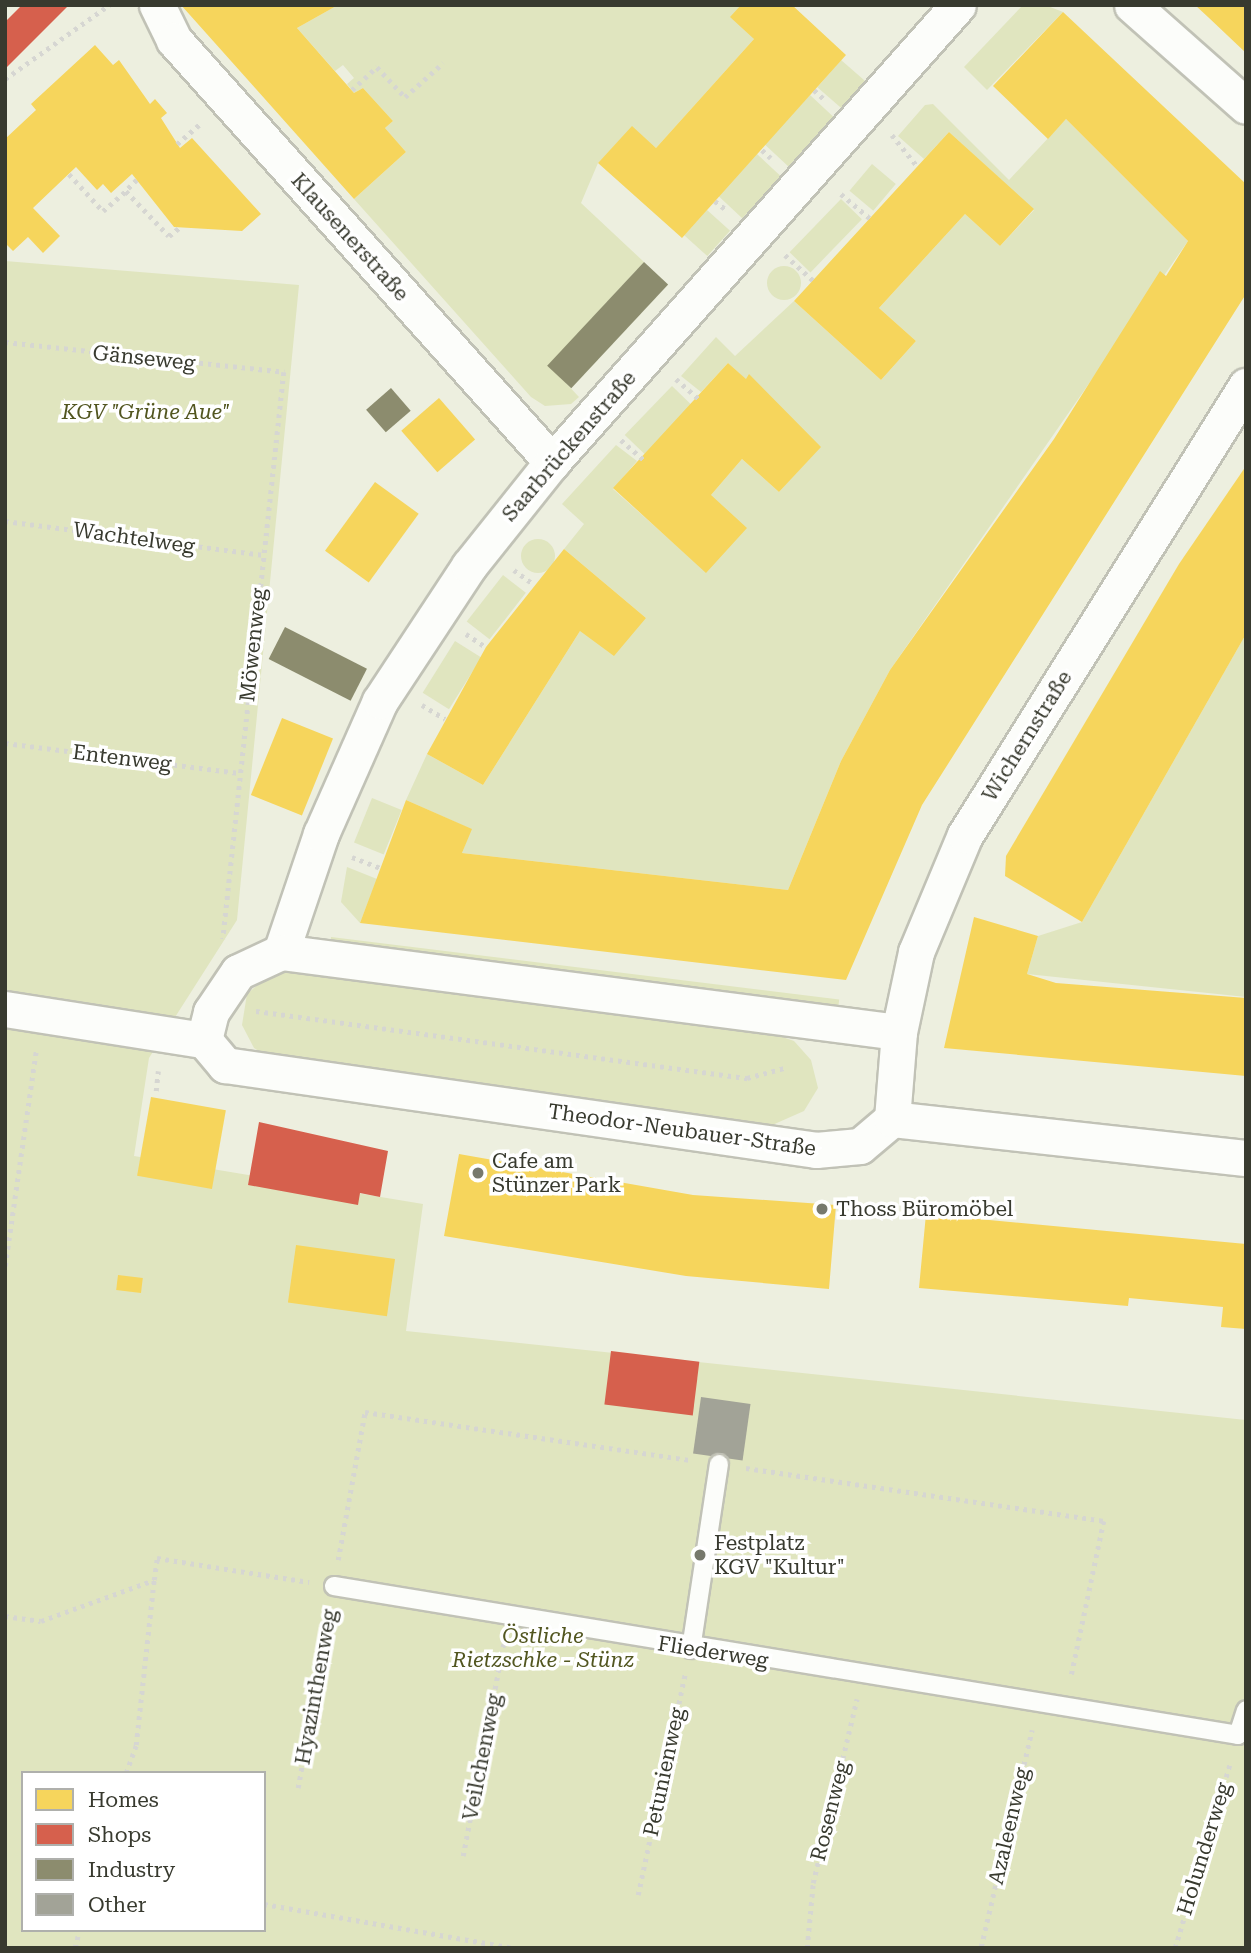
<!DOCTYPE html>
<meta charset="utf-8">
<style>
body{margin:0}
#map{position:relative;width:1251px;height:1953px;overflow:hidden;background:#edefdf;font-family:"Roboto Serif",serif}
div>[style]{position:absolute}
.green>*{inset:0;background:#e0e5bf;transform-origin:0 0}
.round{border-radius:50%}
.homes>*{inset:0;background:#f6d55c;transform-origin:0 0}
.shops>*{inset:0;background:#d6604d;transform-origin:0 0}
.industry>*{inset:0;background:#8c8c6e;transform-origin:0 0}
.building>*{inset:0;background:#a2a397;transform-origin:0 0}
.path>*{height:4.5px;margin-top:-2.25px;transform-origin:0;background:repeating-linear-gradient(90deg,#d6d6d2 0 3.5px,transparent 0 8.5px)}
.roads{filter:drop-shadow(2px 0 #c1c2b6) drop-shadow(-2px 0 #c1c2b6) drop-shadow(0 2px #c1c2b6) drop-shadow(0 -2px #c1c2b6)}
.service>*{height:18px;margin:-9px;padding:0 9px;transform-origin:9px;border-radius:9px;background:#fcfdfa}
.minor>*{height:35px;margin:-17.5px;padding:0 17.5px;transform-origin:17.5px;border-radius:17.5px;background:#fcfdfa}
.dots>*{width:19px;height:19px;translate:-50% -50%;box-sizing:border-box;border:4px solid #fff;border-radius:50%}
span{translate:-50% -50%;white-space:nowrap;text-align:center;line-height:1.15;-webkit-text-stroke:7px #fff;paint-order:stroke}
.street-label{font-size:21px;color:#383a2f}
.park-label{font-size:21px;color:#525620;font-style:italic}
.poi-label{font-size:21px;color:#383a2f}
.left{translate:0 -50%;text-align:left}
.frame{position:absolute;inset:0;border:7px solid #383a2f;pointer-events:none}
.legend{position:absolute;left:21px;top:1771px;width:245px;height:161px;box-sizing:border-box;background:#fff;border:2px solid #afb0ac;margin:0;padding:9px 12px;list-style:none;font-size:21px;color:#383a2f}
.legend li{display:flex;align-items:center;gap:14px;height:35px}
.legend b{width:35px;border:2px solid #afb0ac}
</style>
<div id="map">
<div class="green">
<i style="clip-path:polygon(338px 5px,741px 5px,754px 39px,656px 148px,632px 127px,598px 163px,581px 203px,644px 262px,549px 365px,579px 397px,571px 404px,545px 406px,531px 397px,354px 199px,406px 152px,385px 128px,393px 121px,363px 88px,354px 93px,347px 84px,354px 78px,343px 65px,335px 71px,297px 28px)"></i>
<i style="clip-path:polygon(1045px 5px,1063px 12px,987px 90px,964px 67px,1021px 7px)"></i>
<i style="left:841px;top:60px;width:35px;height:36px;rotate:41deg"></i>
<i style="left:810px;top:95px;width:33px;height:67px;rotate:43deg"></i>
<i style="clip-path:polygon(933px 104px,1009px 180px,1066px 119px,1188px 241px,890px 670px,841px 761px,788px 890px,462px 853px,471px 829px,406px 800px,427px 754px,483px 785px,580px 631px,646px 618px,564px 549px,584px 524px,562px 504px,616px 445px,637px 461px,613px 489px,706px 572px,711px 495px,742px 459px,779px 492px,820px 447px,728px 363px,701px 392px,681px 376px,716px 337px,735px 356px,794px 301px,881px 380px,916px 341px,879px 308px,965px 214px,1000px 246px,1034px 210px,949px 132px,924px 159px,898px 136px,925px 105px)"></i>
<i style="left:757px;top:154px;width:33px;height:57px;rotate:43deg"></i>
<i style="left:872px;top:164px;width:31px;height:35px;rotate:40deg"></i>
<i style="left:841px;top:199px;width:29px;height:74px;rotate:44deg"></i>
<i style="left:707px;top:210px;width:31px;height:34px;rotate:42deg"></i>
<i style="clip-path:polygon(evenodd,5px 261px,299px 285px,237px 920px,149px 1058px,134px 1156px,423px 1204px,406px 1331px,1246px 1420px,1246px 1948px,5px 1948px,5px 261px,23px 1773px,264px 1773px,264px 1930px,23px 1930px,23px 1773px)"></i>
<i class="round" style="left:767px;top:266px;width:34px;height:34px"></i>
<i style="left:672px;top:386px;width:29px;height:68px;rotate:44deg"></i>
<i class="round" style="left:521px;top:539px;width:34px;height:34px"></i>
<i style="left:503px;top:575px;width:29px;height:59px;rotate:38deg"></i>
<i style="clip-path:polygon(1246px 634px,1246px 997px,1027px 974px,1038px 936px,1082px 922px)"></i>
<i style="left:455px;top:641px;width:31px;height:61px;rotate:32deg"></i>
<i style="left:372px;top:798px;width:32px;height:48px;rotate:22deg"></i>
<i style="clip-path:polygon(347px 867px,377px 879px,360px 923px,341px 902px)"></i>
<i style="left:331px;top:937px;width:512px;height:9px;rotate:7deg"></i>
<i style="clip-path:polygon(298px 969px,771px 1033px,794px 1041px,811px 1060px,818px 1088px,804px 1111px,770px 1126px,274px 1061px,254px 1048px,242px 1025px,247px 994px,268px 976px)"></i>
</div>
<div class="homes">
<i style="clip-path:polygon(181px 5px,338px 5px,297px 28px,354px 93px,363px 88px,393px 121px,385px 128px,406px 152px,354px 199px)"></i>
<i style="clip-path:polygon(741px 5px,792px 5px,846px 55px,682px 238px,598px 163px,632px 126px,656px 148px,754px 39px,730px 17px)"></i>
<i style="clip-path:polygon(1195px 5px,1246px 5px,1246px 53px,1208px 17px)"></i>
<i style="clip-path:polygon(1063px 12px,1246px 184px,1246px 294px,922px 805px,846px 980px,360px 923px,406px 800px,472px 829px,462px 853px,788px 890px,841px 761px,890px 670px,1054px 439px,1160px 271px,1166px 276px,1188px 241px,1066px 119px,1048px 139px,993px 86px)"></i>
<i style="clip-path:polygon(95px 45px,113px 65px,119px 60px,150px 104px,155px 99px,167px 113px,161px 118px,180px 148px,192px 138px,261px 214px,242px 231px,174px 227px,132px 174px,111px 193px,103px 184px,97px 190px,76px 167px,33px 208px,60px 236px,43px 253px,28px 237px,13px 251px,5px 243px,5px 139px,36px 110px,31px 104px)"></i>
<i style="clip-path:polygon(949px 132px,1034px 209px,1000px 246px,965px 214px,879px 308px,916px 341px,881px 380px,794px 301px)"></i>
<i style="clip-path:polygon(728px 363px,746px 379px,749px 374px,821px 447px,779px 492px,742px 459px,711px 495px,747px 528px,706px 573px,613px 488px)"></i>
<i style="left:439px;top:398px;width:55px;height:50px;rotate:49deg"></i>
<i style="clip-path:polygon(1246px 466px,1246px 634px,1082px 922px,1005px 876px,1006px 856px,1179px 564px)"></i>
<i style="left:375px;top:482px;width:54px;height:85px;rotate:36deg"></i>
<i style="clip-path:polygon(564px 549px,646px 618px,614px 656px,580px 631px,483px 785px,427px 754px,486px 647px)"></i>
<i style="left:282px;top:718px;width:55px;height:83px;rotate:22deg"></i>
<i style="clip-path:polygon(974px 917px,1038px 936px,1027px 974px,1056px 983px,1246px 998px,1246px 1076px,944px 1048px)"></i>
<i style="left:151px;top:1097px;width:76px;height:80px;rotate:10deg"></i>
<i style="clip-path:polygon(459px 1154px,693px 1195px,836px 1205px,829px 1289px,686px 1276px,444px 1236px)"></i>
<i style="clip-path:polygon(926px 1214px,1246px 1244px,1246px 1329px,1221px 1327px,1223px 1307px,1129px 1298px,1128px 1306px,919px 1288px)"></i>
<i style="left:296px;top:1245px;width:100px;height:58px;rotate:8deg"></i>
<i style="left:118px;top:1275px;width:25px;height:15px;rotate:7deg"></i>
</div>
<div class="shops">
<i style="clip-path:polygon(22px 5px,69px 5px,5px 69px,5px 22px)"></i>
<i style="clip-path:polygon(259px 1122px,388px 1151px,380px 1197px,360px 1193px,358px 1205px,248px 1185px)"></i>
<i style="left:611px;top:1351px;width:89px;height:54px;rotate:7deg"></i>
</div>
<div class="industry">
<i style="left:644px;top:262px;width:33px;height:142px;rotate:43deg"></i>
<i style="left:391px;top:388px;width:30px;height:33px;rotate:49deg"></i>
<i style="left:285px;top:627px;width:92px;height:36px;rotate:27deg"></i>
</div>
<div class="building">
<i style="left:701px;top:1397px;width:50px;height:57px;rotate:8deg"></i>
</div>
<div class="path">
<i style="left:5px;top:79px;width:128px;rotate:-35.4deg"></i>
<i style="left:352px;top:90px;width:34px;rotate:-43deg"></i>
<i style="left:377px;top:67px;width:41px;rotate:47deg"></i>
<i style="left:405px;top:97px;width:51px;rotate:-41.8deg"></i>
<i style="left:814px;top:90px;width:13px;rotate:42deg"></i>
<i style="left:892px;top:135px;width:40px;rotate:51deg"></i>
<i style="left:177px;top:144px;width:30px;rotate:-41deg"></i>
<i style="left:762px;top:150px;width:12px;rotate:42deg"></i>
<i style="left:69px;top:174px;width:50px;rotate:47.4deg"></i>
<i style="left:103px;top:211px;width:30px;rotate:-41deg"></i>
<i style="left:137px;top:180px;width:16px;rotate:135deg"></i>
<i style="left:126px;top:191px;width:62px;rotate:46.3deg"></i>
<i style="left:169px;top:236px;width:13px;rotate:-39deg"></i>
<i style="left:841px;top:194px;width:38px;rotate:40deg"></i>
<i style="left:715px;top:201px;width:16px;rotate:38deg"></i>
<i style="left:785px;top:255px;width:38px;rotate:42deg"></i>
<i style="left:5px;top:342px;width:281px;rotate:6.1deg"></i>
<i style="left:284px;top:372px;width:570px;rotate:96.14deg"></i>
<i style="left:676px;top:379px;width:30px;rotate:41deg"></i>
<i style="left:621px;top:440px;width:30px;rotate:41deg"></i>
<i style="left:5px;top:521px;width:261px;rotate:7.5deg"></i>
<i style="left:514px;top:570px;width:24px;rotate:36deg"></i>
<i style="left:466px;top:634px;width:24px;rotate:33deg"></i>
<i style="left:422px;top:705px;width:27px;rotate:31deg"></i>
<i style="left:5px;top:743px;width:236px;rotate:7.3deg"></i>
<i style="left:352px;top:857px;width:31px;rotate:21deg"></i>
<i style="left:256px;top:1011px;width:496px;rotate:7.8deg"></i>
<i style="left:747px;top:1078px;width:38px;rotate:-15deg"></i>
<i style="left:156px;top:1091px;width:20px;rotate:-84deg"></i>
<i style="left:5px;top:1266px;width:217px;rotate:-81.8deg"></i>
<i style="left:746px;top:1468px;width:362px;rotate:8.4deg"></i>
<i style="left:1104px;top:1521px;width:160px;rotate:101.9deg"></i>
<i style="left:338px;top:1560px;width:150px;rotate:-79.7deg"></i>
<i style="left:365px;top:1412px;width:331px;rotate:8.4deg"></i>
<i style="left:5px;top:1616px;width:36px;rotate:8deg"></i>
<i style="left:41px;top:1621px;width:120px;rotate:-19.9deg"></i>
<i style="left:154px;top:1580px;width:22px;rotate:-82deg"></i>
<i style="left:157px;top:1558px;width:154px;rotate:9deg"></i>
<i style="left:126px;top:1773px;width:30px;rotate:-70deg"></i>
<i style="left:136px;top:1745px;width:166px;rotate:-83.8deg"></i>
<i style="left:298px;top:1788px;width:178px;rotate:-80deg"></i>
<i style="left:463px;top:1856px;width:218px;rotate:-79.2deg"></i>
<i style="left:638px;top:1895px;width:226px;rotate:-78deg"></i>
<i style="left:264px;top:1904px;width:253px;rotate:10deg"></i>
<i style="left:981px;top:1947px;width:223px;rotate:-76.8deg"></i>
<i style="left:75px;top:1948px;width:18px;rotate:-77deg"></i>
<i style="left:807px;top:1948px;width:65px;rotate:-84.7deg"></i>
<i style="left:813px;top:1883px;width:189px;rotate:-76.6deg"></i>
<i style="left:1175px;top:1948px;width:193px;rotate:-73.4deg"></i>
</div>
<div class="roads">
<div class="service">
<i style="left:334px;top:1586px;width:916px;rotate:9.36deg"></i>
<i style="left:1238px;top:1735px;width:26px;rotate:-72deg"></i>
<i style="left:691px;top:1649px;width:187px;rotate:-81.4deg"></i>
</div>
<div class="minor">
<i style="left:157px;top:5px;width:39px;rotate:64deg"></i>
<i style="left:174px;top:40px;width:567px;rotate:48.15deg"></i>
<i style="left:1132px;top:5px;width:152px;rotate:41.5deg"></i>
<i style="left:281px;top:952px;width:125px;rotate:-71.3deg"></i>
<i style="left:321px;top:834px;width:145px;rotate:-66.1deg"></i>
<i style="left:380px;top:701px;width:162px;rotate:-56.6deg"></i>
<i style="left:469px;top:566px;width:133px;rotate:-51.4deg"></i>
<i style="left:552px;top:462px;width:611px;rotate:-48.38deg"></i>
<i style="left:5px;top:1009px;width:201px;rotate:8.9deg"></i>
<i style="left:204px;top:1040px;width:33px;rotate:50deg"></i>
<i style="left:225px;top:1065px;width:597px;rotate:8.18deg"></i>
<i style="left:816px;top:1150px;width:44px;rotate:-5.2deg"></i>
<i style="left:860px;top:1146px;width:42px;rotate:-40.2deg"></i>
<i style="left:892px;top:1119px;width:356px;rotate:6.3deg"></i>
<i style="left:204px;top:1040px;width:29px;rotate:-76deg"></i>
<i style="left:211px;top:1012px;width:48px;rotate:-56deg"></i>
<i style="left:238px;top:972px;width:47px;rotate:-24.9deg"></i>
<i style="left:281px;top:952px;width:623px;rotate:7.38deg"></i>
<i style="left:892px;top:1119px;width:87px;rotate:-85.4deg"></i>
<i style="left:899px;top:1032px;width:82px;rotate:-78deg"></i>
<i style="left:916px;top:952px;width:127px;rotate:-67.3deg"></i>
<i style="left:965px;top:835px;width:530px;rotate:-57.96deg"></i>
</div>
</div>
<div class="dots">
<i style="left:478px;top:1173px;background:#77796d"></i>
<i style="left:822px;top:1209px;background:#77796d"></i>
<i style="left:700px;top:1555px;background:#77796d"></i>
</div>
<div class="street-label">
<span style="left:350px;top:237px;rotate:48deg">Klausenerstraße</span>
<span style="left:144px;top:358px;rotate:6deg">Gänseweg</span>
<span style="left:569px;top:446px;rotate:-49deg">Saarbrückenstraße</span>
<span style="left:134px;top:538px;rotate:8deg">Wachtelweg</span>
<span style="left:253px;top:645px;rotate:-84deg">Möwenweg</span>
<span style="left:1027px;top:736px;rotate:-58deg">Wichernstraße</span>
<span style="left:122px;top:758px;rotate:7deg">Entenweg</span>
<span style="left:682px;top:1130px;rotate:8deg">Theodor-Neubauer-Straße</span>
<span style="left:713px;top:1652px;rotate:9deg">Fliederweg</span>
<span style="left:316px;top:1687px;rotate:-80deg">Hyazinthenweg</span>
<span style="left:482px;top:1757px;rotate:-79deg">Veilchenweg</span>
<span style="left:664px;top:1772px;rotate:-78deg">Petunienweg</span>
<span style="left:830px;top:1811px;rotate:-76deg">Rosenweg</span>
<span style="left:1009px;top:1826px;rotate:-77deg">Azaleenweg</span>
<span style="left:1204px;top:1849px;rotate:-73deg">Holunderweg</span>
</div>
<div class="park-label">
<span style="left:146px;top:412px">KGV "Grüne Aue"</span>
<span style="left:543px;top:1648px">Östliche<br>Rietzschke - Stünz</span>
</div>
<div class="poi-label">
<span class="left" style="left:492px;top:1173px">Cafe am<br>Stünzer Park</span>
<span class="left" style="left:836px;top:1209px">Thoss Büromöbel</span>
<span class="left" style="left:714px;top:1555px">Festplatz<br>KGV "Kultur"</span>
</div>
<div class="frame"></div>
<ul class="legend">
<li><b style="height:19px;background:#f6d55c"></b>Homes</li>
<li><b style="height:19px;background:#d6604d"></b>Shops</li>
<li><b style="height:19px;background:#8c8c6e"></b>Industry</li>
<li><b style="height:19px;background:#a2a397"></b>Other</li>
</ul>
</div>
